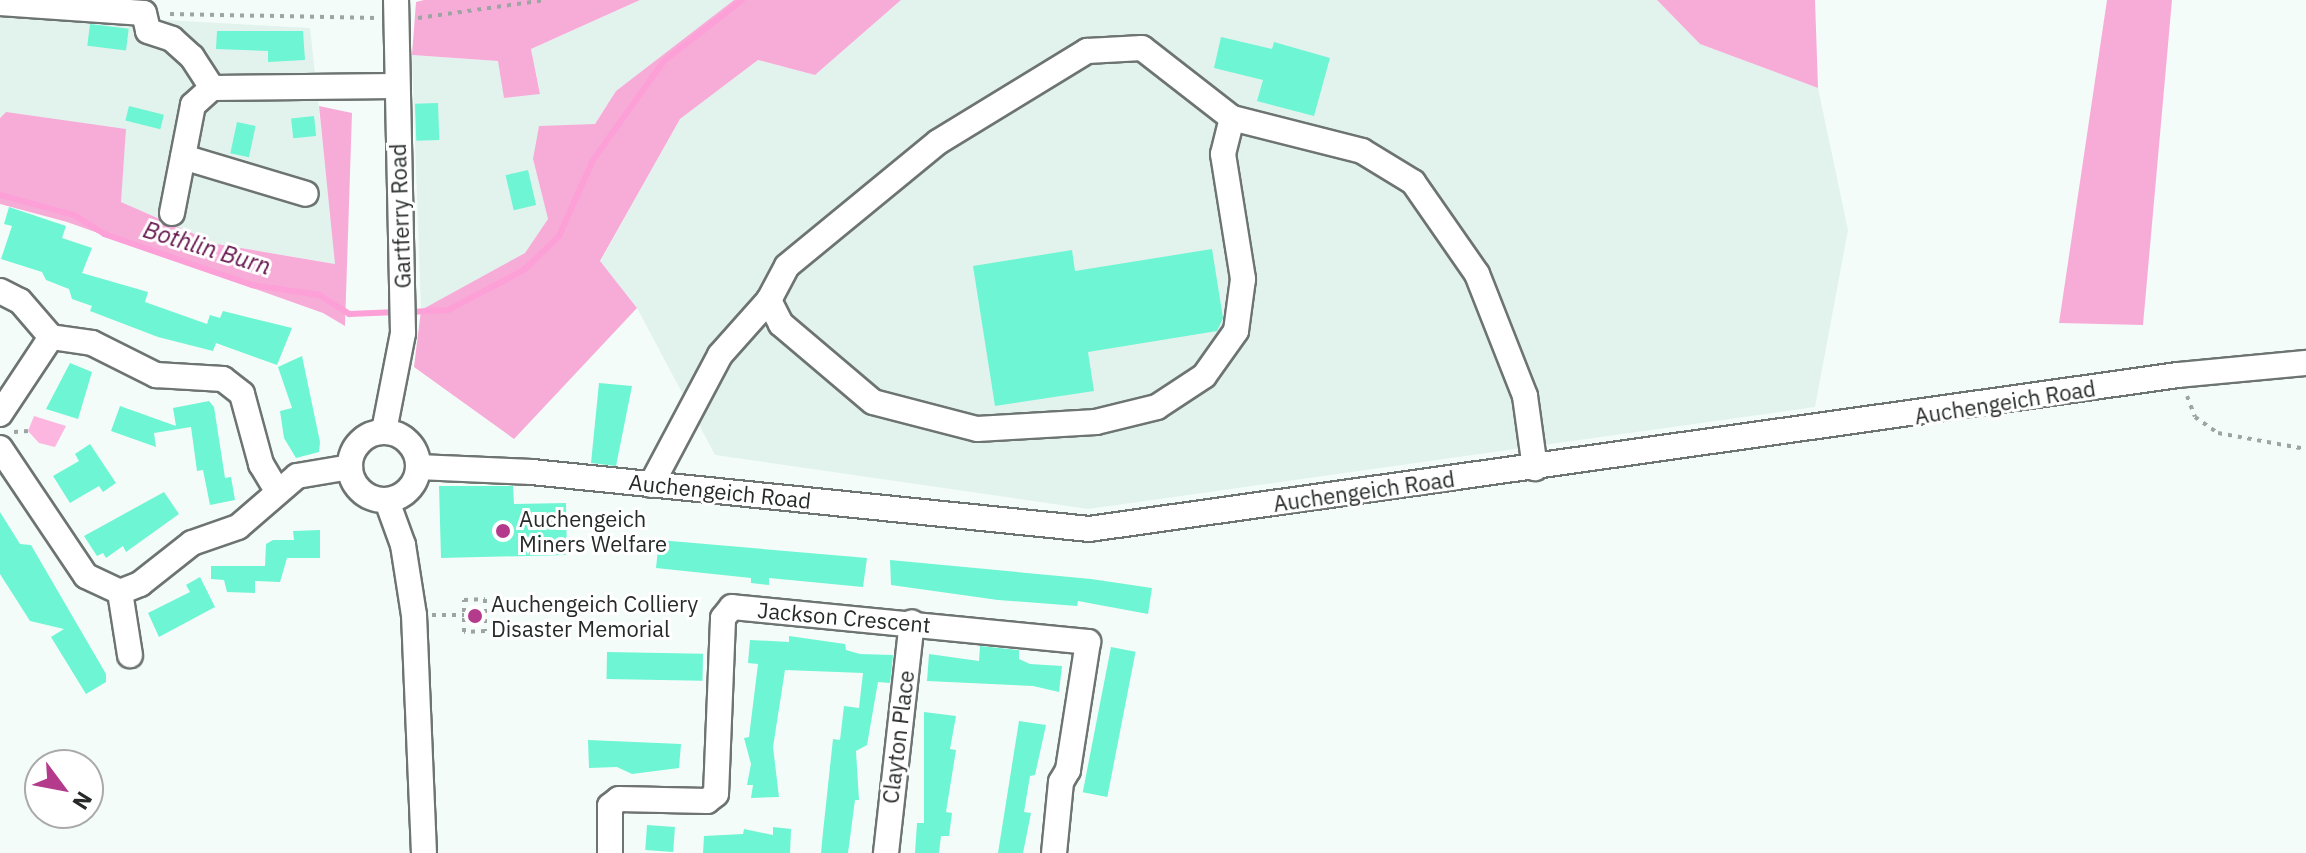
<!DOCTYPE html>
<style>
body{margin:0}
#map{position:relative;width:2306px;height:853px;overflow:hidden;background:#f4fcf9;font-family:"IBM Plex Sans",sans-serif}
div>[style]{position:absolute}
.built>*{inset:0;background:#e2f3ee}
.green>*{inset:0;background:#fdb6df}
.forest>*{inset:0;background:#f7acd8}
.stream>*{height:6px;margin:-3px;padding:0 3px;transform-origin:3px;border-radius:3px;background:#fca0d7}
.building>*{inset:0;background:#6ef5d3;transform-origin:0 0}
.path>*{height:4px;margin-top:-2px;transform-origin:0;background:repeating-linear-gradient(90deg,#9ea4a2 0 4px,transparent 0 10px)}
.roads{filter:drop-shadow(2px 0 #6d7472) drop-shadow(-2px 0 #6d7472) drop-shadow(0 2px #6d7472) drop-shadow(0 -2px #6d7472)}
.minor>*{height:24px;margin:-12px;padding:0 12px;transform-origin:12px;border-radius:12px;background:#fff}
.minor>.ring{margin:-12px;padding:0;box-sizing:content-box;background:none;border:24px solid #fff;border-radius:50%}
.dots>*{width:22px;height:22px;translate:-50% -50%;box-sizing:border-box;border:4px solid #fff;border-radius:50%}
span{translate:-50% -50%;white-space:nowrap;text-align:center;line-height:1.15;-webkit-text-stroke:6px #fff;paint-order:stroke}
.street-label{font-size:22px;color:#272a29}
.poi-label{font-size:22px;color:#272a29}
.left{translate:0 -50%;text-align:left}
.water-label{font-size:24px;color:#65164c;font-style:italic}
.north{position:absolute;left:24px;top:749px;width:80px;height:80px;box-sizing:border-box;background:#fff;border:2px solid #a9aaa9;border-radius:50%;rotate:122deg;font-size:22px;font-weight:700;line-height:32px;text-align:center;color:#272a29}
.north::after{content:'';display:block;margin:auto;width:28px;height:36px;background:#b43a8c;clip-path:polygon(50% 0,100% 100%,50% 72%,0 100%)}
</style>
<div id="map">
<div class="built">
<i style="clip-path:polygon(640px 0,734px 0,616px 91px,595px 124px,533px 159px,548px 219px,526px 253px,421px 310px,412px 55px,499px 61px,540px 93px,531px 49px)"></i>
<i style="clip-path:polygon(901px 0,1657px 0,1700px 44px,1818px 88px,1848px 230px,1815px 407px,1088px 509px,715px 455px,637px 308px,600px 262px,680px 119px,758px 60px,815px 75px)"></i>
<i style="clip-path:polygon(0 11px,310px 28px,336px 264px,217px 244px,121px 202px,6px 112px,0 118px)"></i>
</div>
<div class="green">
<i style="clip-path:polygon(34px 416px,66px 426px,55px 447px,39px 443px,28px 431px)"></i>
</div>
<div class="forest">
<i style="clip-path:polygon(424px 0,640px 0,531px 49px,540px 94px,504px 98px,498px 61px,412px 55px,416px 2px)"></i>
<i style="clip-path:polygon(734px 0,901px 0,815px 75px,758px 60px,680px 119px,600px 261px,637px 308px,514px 439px,414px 367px,421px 310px,525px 253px,548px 219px,533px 159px,539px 126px,595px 124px,616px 91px)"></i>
<i style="clip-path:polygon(1657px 0,1815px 0,1818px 88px,1700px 44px)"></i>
<i style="clip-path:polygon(2107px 0,2172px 0,2143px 325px,2059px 323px)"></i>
<i style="clip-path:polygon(319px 106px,352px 113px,345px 326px,323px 313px,67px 222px,0 204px,0 118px,6px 112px,126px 129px,121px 202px,217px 244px,335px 264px)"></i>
</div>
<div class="stream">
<i style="left:0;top:195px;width:77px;rotate:15.1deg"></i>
<i style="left:74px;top:215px;width:36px;rotate:32deg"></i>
<i style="left:104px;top:234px;width:157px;rotate:19deg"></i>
<i style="left:252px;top:285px;width:68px;rotate:8.5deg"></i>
<i style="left:319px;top:295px;width:36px;rotate:32deg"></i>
<i style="left:349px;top:314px;width:49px;rotate:-2.3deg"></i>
<i style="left:409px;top:312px;width:39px;rotate:-3deg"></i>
<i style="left:448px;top:310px;width:86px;rotate:-27.8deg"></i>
<i style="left:524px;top:270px;width:49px;rotate:-44.2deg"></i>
<i style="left:559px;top:236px;width:83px;rotate:-65.9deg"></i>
<i style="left:593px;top:160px;width:122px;rotate:-54.4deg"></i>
<i style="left:664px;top:61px;width:99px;rotate:-38deg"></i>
</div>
<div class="building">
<i style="left:90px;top:24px;width:39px;height:22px;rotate:7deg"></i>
<i style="clip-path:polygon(217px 31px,303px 31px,305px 60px,268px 62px,268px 51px,216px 49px)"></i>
<i style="clip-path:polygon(1221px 37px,1272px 49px,1274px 42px,1330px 58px,1314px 116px,1257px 101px,1263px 80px,1214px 68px)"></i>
<i style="left:438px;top:103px;width:37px;height:23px;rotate:88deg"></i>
<i style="left:129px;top:106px;width:36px;height:15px;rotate:14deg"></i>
<i style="left:314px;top:116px;width:20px;height:23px;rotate:84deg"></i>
<i style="left:237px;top:122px;width:19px;height:32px;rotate:12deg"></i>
<i style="left:528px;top:170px;width:36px;height:23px;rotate:77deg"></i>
<i style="clip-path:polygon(9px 207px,66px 226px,62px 238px,92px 248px,82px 273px,148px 292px,145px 302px,207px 324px,210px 315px,220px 318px,223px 311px,292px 328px,277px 365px,216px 343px,213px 351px,158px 337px,90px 311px,92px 306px,72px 299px,69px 289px,46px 280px,42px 272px,1px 259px,12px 226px,4px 224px)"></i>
<i style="clip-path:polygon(1212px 249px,1223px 318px,1217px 331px,1088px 352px,1094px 391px,995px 406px,973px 266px,1072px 250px,1075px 271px)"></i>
<i style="clip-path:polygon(302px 356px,320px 442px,319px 452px,296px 458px,284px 438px,280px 411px,292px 408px,278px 367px)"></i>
<i style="clip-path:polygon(70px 363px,92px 372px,78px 419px,46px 409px)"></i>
<i style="clip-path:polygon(599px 383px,632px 386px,616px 466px,591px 463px)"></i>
<i style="clip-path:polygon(209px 401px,214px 407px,225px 478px,231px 477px,235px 500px,210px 505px,203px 470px,197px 471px,191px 427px,154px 433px,156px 447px,111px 431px,120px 406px,176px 426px,173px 408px)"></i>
<i style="clip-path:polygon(90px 444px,116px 483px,103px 492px,99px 486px,70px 503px,53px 476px,79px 461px,75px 454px)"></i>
<i style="clip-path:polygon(439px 486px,513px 486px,514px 504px,566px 503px,567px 555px,441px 558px)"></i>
<i style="clip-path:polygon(164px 492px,179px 514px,126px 552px,123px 546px,106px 558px,103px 553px,97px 556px,84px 536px)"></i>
<i style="clip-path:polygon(0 512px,20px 544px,31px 545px,106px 674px,106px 682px,86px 694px,51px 637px,64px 629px,30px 621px,0 574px)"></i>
<i style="clip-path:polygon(320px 530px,320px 558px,287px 558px,280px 582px,255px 581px,255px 593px,227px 592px,224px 580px,211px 579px,211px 566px,265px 566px,266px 544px,273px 540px,294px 540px,293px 531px)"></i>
<i style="clip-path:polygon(659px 540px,867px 558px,863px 587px,769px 578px,769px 585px,751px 583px,751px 578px,656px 568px)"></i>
<i style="clip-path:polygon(890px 560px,1091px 579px,1152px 588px,1148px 614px,1078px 601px,1077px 606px,998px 600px,891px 585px)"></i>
<i style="clip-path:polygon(200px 577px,215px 607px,159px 637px,148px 613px,190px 592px,186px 585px)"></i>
<i style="clip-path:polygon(789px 636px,845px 644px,846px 650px,860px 654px,893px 655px,890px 683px,878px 682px,867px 745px,856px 751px,859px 800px,855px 800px,848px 853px,821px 853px,823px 832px,833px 739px,840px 740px,844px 706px,859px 708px,863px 673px,785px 670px,773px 747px,779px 797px,751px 798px,753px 785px,747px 785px,751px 764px,744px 738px,749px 737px,758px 664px,748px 663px,750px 640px,789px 642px)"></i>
<i style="clip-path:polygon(980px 646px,1019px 650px,1019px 659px,1030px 664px,1062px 666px,1059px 692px,1033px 686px,927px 681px,929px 654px,979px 661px)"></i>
<i style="left:1111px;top:647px;width:25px;height:148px;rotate:11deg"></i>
<i style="left:607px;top:652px;width:96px;height:27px;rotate:1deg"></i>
<i style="clip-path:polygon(924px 712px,956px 716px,950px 749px,956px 750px,946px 812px,952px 813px,949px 836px,941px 836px,939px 853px,915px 853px,917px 823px,924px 823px)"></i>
<i style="clip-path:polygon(1019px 721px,1046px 725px,1035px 775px,1030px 776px,1024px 812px,1031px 813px,1023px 853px,998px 853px)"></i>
<i style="clip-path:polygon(588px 740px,681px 744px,679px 768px,632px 774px,617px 767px,589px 768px)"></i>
<i style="left:647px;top:825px;width:28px;height:25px;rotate:4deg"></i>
<i style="clip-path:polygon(773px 827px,791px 829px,790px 853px,703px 853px,704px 836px,743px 834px,744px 829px,773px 835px)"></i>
</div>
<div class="path">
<i style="left:170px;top:14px;width:207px;rotate:1.1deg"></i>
<i style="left:418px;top:18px;width:129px;rotate:-8deg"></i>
<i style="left:2187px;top:396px;width:22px;rotate:69deg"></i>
<i style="left:2195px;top:417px;width:28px;rotate:35deg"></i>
<i style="left:2218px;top:433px;width:89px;rotate:10.3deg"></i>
<i style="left:14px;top:432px;width:14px;rotate:-4deg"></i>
<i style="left:485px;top:599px;width:32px;rotate:90deg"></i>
<i style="left:485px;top:631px;width:21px;rotate:177deg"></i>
<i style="left:464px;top:632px;width:32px;rotate:-90deg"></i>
<i style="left:464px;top:600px;width:21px;rotate:-3deg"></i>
<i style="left:432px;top:615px;width:32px"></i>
</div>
<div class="roads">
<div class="minor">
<i style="left:0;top:3px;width:144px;rotate:4deg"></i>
<i style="left:144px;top:13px;width:18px;rotate:77deg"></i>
<i style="left:148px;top:31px;width:25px;rotate:18deg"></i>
<i style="left:172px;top:39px;width:27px;rotate:42deg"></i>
<i style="left:192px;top:57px;width:37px;rotate:57deg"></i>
<i style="left:1232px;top:118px;width:37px;rotate:104deg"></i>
<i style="left:1223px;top:154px;width:127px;rotate:80.9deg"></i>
<i style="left:1243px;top:279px;width:52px;rotate:97.7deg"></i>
<i style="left:1236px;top:331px;width:55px;rotate:125.4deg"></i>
<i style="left:1204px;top:376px;width:56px;rotate:146.6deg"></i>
<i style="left:1157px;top:407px;width:63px;rotate:166.2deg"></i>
<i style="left:1096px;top:422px;width:119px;rotate:176.6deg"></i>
<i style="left:977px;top:429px;width:107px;rotate:-165.4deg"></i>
<i style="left:873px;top:402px;width:121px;rotate:-139.7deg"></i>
<i style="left:781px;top:324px;width:27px;rotate:-117deg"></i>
<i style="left:769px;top:300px;width:38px;rotate:-62deg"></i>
<i style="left:787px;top:266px;width:195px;rotate:-39.4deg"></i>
<i style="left:938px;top:142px;width:175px;rotate:-31.4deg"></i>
<i style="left:1087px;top:51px;width:55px;rotate:-3.1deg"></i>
<i style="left:1142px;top:48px;width:114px;rotate:37.9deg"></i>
<i style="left:1232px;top:118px;width:134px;rotate:14.2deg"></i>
<i style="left:1362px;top:151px;width:60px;rotate:31.3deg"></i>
<i style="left:1413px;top:182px;width:112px;rotate:55.2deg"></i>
<i style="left:1477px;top:274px;width:131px;rotate:68.5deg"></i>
<i style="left:1525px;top:396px;width:73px;rotate:82.1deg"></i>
<i style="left:183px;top:157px;width:128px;rotate:16.7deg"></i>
<i style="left:172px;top:213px;width:110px;rotate:-79deg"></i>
<i style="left:193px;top:105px;width:25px;rotate:-42deg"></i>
<i style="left:212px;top:88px;width:184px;rotate:-0.6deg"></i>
<i style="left:0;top:291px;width:22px;rotate:27deg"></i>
<i style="left:20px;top:301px;width:48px;rotate:49.3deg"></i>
<i style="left:0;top:414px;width:92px;rotate:-56.5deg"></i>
<i style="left:51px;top:337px;width:41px;rotate:8.3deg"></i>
<i style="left:92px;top:343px;width:72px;rotate:26.6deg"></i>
<i style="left:156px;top:375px;width:67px;rotate:3.4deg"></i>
<i style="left:223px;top:379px;width:24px;rotate:38deg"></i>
<i style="left:242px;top:394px;width:73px;rotate:74.8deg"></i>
<i style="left:261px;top:464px;width:31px;rotate:59deg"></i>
<i style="left:384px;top:431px;width:100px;rotate:-79deg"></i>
<i style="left:403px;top:333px;width:333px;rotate:-91.2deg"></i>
<i class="ring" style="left:350px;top:432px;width:44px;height:44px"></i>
<i style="left:0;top:448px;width:154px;rotate:56.1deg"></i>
<i style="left:86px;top:576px;width:38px;rotate:25deg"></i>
<i style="left:120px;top:592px;width:22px;rotate:-22deg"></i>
<i style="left:140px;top:584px;width:66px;rotate:-38.3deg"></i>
<i style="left:192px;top:543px;width:49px;rotate:-19.2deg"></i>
<i style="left:238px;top:527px;width:78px;rotate:-40.8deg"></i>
<i style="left:297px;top:476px;width:54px;rotate:-9.6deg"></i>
<i style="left:418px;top:467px;width:114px;rotate:2.5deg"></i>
<i style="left:532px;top:472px;width:560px;rotate:5.84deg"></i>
<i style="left:1089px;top:529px;width:1100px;rotate:-8.05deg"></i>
<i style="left:2178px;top:375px;width:129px;rotate:-5.4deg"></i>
<i style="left:651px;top:485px;width:147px;rotate:-62deg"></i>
<i style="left:720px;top:355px;width:74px;rotate:-48.3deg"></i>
<i style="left:387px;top:501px;width:47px;rotate:70deg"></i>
<i style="left:403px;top:545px;width:71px;rotate:81.1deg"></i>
<i style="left:414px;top:615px;width:238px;rotate:87.6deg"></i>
<i style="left:120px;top:592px;width:64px;rotate:81deg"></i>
<i style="left:610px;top:853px;width:47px;rotate:-90deg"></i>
<i style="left:610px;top:806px;width:11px;rotate:-38deg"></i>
<i style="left:619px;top:799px;width:88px;rotate:1.3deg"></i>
<i style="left:707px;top:801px;width:11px;rotate:-38deg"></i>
<i style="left:716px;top:794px;width:176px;rotate:-87.7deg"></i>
<i style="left:723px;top:618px;width:14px;rotate:-51deg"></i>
<i style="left:732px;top:607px;width:358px;rotate:5.6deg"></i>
<i style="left:1088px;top:642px;width:130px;rotate:98.9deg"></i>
<i style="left:1068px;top:770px;width:14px;rotate:120deg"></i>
<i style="left:1061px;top:782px;width:71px;rotate:95.6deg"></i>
<i style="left:886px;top:853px;width:232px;rotate:-83.6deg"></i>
</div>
</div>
<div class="dots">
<i style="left:503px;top:531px;background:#b43a8c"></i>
<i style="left:475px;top:616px;background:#b43a8c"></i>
</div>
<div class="street-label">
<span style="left:400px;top:216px;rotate:-92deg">Gartferry Road</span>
<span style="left:2005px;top:402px;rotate:-9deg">Auchengeich Road</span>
<span style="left:720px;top:491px;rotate:6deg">Auchengeich Road</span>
<span style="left:1364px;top:491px;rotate:-8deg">Auchengeich Road</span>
<span style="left:844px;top:617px;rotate:5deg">Jackson Crescent</span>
<span style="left:898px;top:737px;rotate:-83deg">Clayton Place</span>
</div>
<div class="poi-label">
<span class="left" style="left:519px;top:531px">Auchengeich<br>Miners Welfare</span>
<span class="left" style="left:491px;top:616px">Auchengeich Colliery<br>Disaster Memorial</span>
</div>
<div class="water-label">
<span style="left:207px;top:248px;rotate:17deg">Bothlin Burn</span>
</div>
<div class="north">N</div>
</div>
